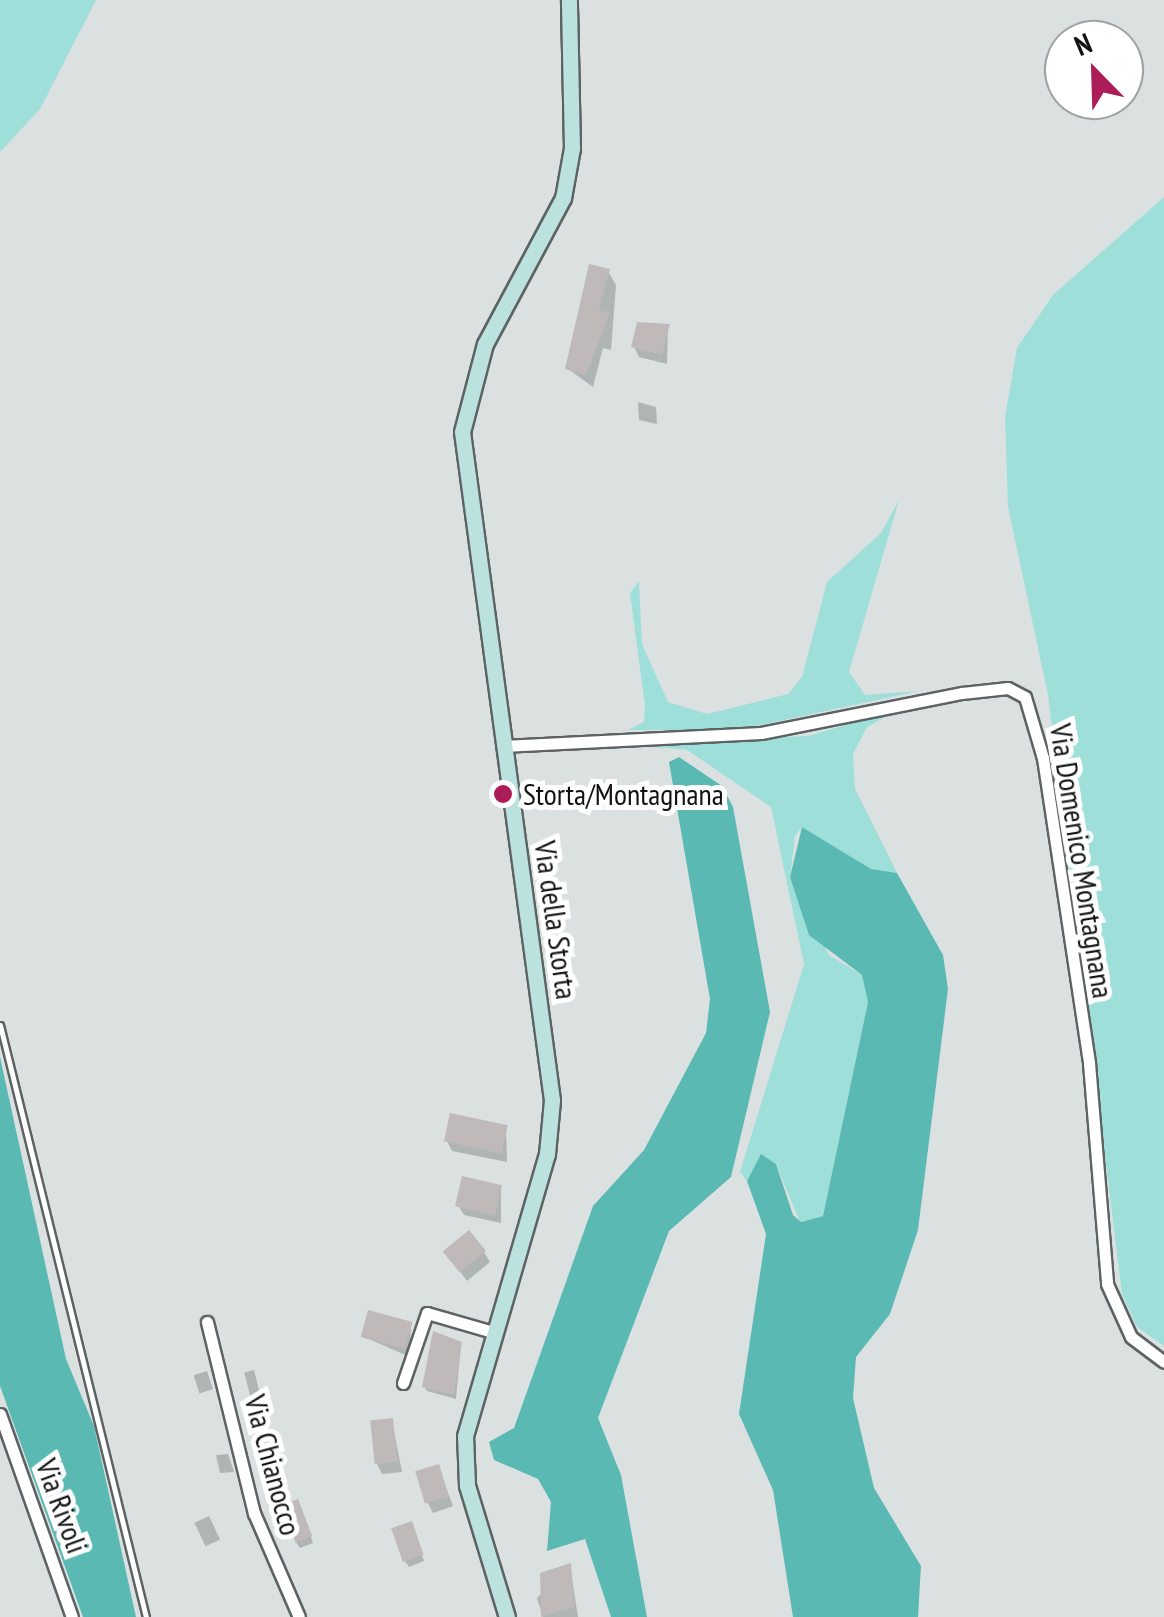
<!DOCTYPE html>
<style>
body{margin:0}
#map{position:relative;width:1164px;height:1617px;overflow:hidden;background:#dbe1e1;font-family:"PT Sans Narrow",sans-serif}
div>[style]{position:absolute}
.green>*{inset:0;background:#9fdfd9}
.forest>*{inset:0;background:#5abab3}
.shadow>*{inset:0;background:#0003;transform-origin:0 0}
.building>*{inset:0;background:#bfb9ba;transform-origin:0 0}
.roads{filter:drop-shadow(2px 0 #5d6262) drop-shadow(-2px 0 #5d6262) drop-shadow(0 2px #5d6262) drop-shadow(0 -2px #5d6262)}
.service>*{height:5px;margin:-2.5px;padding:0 2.5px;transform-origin:2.5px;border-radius:2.5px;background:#fff}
.minor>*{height:11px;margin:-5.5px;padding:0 5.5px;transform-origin:5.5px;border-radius:5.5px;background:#fff}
.secondary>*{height:15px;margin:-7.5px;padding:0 7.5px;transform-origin:7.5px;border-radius:7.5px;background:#bce2e0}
.dots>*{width:28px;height:28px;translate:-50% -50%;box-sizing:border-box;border:5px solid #fff;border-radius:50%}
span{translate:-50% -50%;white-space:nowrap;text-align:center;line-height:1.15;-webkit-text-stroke:10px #fff;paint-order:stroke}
.poi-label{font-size:30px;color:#111313}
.left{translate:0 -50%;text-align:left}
.street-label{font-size:30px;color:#111313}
.north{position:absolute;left:1044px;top:20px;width:100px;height:100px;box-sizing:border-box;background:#fff;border:2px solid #a0a1a1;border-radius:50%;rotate:337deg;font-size:28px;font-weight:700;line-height:40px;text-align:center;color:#111313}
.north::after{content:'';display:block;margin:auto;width:35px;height:45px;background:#ab1c58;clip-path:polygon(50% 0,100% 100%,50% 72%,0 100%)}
</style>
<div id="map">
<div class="green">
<i style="clip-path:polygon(0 0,96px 0,40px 109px,0 152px)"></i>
<i style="clip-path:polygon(1164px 197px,1164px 1346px,1137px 1327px,1122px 1294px,1048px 695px,1008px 507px,1005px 417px,1017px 348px,1053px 295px)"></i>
<i style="clip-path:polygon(899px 500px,849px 672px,865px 695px,919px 691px,737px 730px,628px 730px,644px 722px,645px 706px,630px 593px,639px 581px,642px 644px,668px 702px,707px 714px,788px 694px,802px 677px,827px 582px,881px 533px)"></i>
<i style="clip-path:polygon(897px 710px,867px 727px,853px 754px,855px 789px,897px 873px,872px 870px,802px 827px,795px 836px,790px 877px,829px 955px,862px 975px,868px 1002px,823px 1216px,800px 1222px,776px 1164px,761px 1155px,747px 1181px,740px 1172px,804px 964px,771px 807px,687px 750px,624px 744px,808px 736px)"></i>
</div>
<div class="forest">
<i style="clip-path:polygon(679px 757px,722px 786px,733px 807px,770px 1012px,731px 1177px,669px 1231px,598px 1418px,621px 1475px,647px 1617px,611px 1617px,585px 1539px,547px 1551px,551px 1502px,538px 1479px,494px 1460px,489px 1442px,514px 1428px,593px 1206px,644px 1150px,706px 1033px,710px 999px,669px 762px)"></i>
<i style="clip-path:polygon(802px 827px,871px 869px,897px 873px,943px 955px,948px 989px,918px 1230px,890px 1314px,856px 1357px,853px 1398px,874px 1488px,921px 1566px,918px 1617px,793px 1617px,773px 1490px,739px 1414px,766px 1234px,747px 1181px,761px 1154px,776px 1164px,793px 1215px,801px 1222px,823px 1216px,868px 1002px,862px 975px,809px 935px,790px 877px)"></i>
<i style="clip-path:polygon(0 1057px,66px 1359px,94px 1426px,136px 1617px,83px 1617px,0 1386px)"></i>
</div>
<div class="shadow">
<i style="clip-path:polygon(608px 271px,616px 285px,611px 350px,603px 348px,593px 387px,568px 369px)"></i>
<i style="clip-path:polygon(668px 327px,667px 364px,639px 357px,634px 347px)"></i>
<i style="clip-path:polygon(638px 402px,656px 407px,657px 424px,639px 420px)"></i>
<i style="clip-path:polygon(506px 1128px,507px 1162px,452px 1151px,447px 1141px)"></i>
<i style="clip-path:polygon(501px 1187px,501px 1223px,464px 1215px,458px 1205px)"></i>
<i style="clip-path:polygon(484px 1252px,490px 1262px,467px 1281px,446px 1253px)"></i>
<i style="clip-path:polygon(411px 1324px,410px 1357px,364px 1337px)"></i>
<i style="clip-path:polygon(461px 1344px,456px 1399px,427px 1391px,424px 1386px)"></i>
<i style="left:254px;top:1370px;width:33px;height:10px;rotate:76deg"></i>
<i style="left:207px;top:1371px;width:19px;height:14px;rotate:72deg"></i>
<i style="clip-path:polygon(392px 1421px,402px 1472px,382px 1474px,377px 1464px)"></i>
<i style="clip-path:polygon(228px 1454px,234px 1472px,220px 1473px,216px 1455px)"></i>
<i style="clip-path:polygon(438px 1467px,453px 1506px,433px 1513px,428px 1503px)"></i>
<i style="clip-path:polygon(301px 1508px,313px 1543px,300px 1548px,296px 1542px)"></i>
<i style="left:209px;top:1516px;width:26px;height:16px;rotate:65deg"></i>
<i style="clip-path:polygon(412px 1527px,424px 1561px,409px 1567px,405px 1561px)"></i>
<i style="clip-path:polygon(570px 1566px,578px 1617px,543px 1617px,537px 1598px)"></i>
</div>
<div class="building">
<i style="clip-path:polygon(589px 264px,610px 269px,599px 310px,610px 313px,586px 375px,565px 369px)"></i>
<i style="clip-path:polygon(637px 322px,670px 324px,662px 355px,631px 347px)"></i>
<i style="left:450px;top:1113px;width:59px;height:29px;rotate:12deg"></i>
<i style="left:462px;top:1176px;width:41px;height:31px;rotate:13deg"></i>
<i style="left:469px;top:1230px;width:27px;height:34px;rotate:51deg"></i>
<i style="left:368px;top:1310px;width:46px;height:28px;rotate:15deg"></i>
<i style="clip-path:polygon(433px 1331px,462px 1342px,454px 1395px,422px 1387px)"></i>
<i style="left:393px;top:1418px;width:44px;height:23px;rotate:84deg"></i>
<i style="left:439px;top:1464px;width:34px;height:25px;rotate:73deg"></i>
<i style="left:298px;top:1499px;width:40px;height:18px;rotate:69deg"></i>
<i style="left:412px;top:1521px;width:36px;height:22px;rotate:71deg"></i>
<i style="clip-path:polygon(571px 1563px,574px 1607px,541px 1617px,540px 1573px)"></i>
</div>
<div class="roads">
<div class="service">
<i style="left:0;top:1025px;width:610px;rotate:76.15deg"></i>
</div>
<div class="minor">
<i style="left:503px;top:746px;width:258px;rotate:-2.9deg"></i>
<i style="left:761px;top:733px;width:205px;rotate:-11.3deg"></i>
<i style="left:962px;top:693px;width:46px;rotate:-6.2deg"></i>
<i style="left:1008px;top:688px;width:19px;rotate:28deg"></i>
<i style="left:1025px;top:697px;width:64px;rotate:73.6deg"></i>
<i style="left:1043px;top:758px;width:308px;rotate:81.4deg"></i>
<i style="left:1089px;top:1063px;width:222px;rotate:85.3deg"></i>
<i style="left:1107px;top:1284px;width:58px;rotate:65.6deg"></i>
<i style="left:1131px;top:1337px;width:41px;rotate:37.1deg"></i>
<i style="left:207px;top:1322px;width:197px;rotate:76.2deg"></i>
<i style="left:254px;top:1513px;width:113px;rotate:66.6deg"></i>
<i style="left:403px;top:1383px;width:74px;rotate:-71.1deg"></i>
<i style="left:427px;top:1313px;width:69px;rotate:16.1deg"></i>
<i style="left:0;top:1414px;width:215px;rotate:70.5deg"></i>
</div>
<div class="secondary">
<i style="left:507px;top:1617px;width:138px;rotate:-106.9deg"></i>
<i style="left:467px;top:1485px;width:49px;rotate:-92.3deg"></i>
<i style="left:465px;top:1436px;width:294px;rotate:-73.8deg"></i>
<i style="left:547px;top:1154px;width:54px;rotate:-84.7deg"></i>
<i style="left:552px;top:1100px;width:674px;rotate:-97.67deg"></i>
<i style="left:462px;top:432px;width:91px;rotate:-75.4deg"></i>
<i style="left:485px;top:344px;width:166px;rotate:-61.9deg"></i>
<i style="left:563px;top:198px;width:51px;rotate:-79.8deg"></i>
<i style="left:572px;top:148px;width:148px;rotate:-91.2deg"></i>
</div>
</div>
<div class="dots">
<i style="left:503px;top:794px;background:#ab1c58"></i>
</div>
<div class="poi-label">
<span class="left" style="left:523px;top:794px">Storta/Montagnana</span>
</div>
<div class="street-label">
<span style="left:1082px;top:861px;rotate:81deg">Via Domenico Montagnana</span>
<span style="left:556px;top:920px;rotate:82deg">Via della Storta</span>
<span style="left:273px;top:1465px;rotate:75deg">Via Chianocco</span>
<span style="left:62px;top:1506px;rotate:70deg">Via Rivoli</span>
</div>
<div class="north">N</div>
</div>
